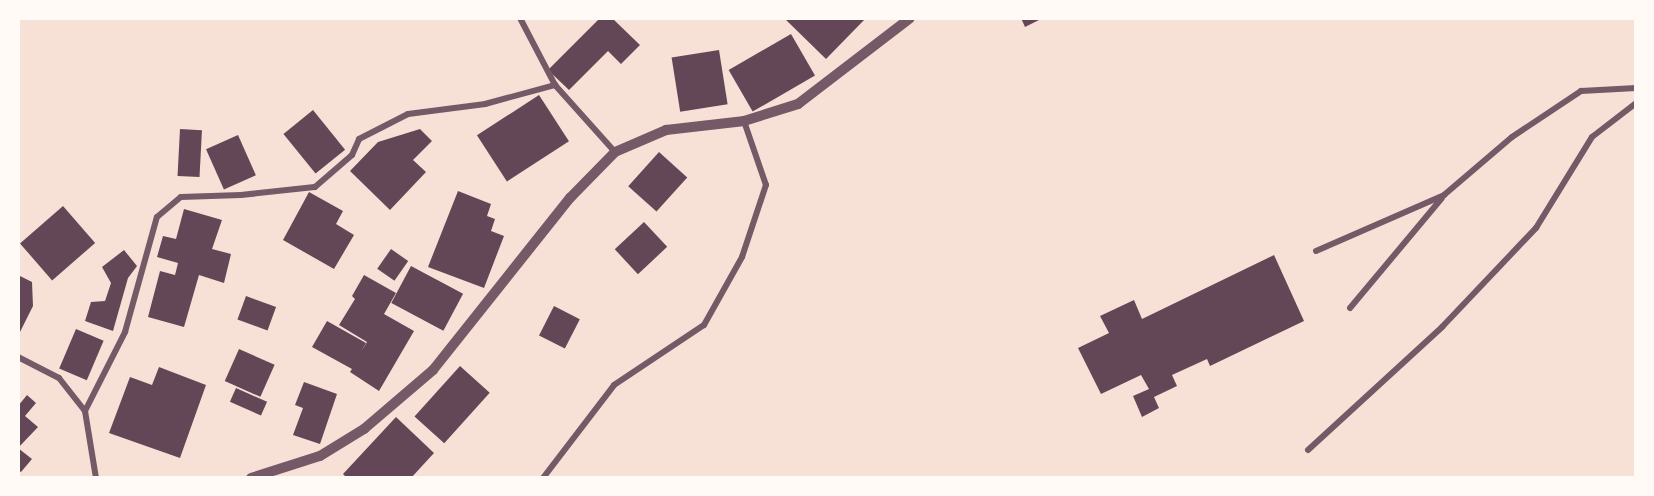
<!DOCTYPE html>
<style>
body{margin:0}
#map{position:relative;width:1654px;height:496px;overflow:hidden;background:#f7e1d7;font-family:Jost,sans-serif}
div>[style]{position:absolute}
.building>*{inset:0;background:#644757;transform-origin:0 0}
.minor>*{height:6px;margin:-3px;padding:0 3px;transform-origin:3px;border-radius:3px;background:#755966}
.tertiary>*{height:10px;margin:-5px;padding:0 5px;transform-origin:5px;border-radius:5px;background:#755966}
span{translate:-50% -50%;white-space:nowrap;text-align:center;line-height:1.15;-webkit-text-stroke:6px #fffaf5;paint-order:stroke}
.frame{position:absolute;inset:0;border:20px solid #fffaf5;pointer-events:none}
</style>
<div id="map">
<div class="building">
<i style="clip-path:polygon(600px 18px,612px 18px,640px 45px,621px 64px,608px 51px,569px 90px,548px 70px)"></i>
<i style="clip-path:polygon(784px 18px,866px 18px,826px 59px)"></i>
<i style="clip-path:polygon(1021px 18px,1043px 18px,1025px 27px)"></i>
<i style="left:791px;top:34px;width:48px;height:72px;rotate:60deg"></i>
<i style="left:719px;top:50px;width:55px;height:48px;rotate:81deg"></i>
<i style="left:539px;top:95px;width:55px;height:74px;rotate:57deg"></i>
<i style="left:313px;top:110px;width:51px;height:38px;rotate:51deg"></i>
<i style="left:180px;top:129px;width:22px;height:47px;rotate:3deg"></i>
<i style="clip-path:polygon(420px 129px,432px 141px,413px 160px,426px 172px,390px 210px,350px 171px,378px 142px)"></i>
<i style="left:238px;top:135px;width:44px;height:35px;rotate:66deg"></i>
<i style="left:659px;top:152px;width:38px;height:46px;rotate:42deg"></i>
<i style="clip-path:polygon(458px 191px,491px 204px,487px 216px,495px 219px,491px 231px,504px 236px,484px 288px,428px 267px)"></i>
<i style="clip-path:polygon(309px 192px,343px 211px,336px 224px,354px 235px,334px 269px,283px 240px)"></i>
<i style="left:63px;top:206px;width:49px;height:57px;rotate:49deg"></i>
<i style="clip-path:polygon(184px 209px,222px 220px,212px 249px,231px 254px,224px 283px,199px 275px,184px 327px,148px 317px,160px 271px,175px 275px,178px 263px,157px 257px,163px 236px,176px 239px)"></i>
<i style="left:644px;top:222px;width:34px;height:40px;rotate:47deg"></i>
<i style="left:391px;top:249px;width:21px;height:24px;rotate:35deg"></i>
<i style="clip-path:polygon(124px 250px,137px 266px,128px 278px,113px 331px,85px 321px,91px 302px,105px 301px,111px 283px,102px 267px)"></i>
<i style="clip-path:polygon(1274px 255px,1304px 321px,1210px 366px,1207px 359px,1172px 375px,1177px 386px,1154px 397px,1159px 408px,1142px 417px,1133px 396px,1149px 389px,1141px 375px,1101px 394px,1078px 348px,1109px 333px,1100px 316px,1134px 300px,1142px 319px)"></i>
<i style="left:411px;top:266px;width:59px;height:42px;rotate:28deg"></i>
<i style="clip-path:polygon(18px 275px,32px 282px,33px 306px,18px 336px)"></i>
<i style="clip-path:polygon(364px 275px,396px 293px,384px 314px,414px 331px,379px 391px,350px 372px,352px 369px,312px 347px,327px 321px,366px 343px,361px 352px,367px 342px,339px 325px,355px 299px,352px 296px)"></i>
<i style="left:246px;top:296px;width:32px;height:25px;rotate:20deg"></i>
<i style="left:554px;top:306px;width:29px;height:33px;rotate:27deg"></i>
<i style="left:76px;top:329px;width:30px;height:43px;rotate:23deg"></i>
<i style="left:239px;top:349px;width:39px;height:35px;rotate:24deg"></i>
<i style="left:460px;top:366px;width:40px;height:68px;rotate:42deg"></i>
<i style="clip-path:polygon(159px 367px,206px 385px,180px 458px,109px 433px,130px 377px,152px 385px)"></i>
<i style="clip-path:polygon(304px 382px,337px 394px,320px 444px,293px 435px,303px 408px,295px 405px)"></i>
<i style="left:236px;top:388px;width:34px;height:15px;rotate:24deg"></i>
<i style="clip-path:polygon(27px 395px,36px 403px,25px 416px,38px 427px,18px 448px,32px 459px,21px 472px,18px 470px,18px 406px)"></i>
<i style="clip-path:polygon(396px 417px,434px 453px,411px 478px,347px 478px,343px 474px)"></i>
</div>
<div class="minor">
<i style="left:520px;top:18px;width:76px;rotate:62.4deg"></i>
<i style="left:555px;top:85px;width:90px;rotate:48.2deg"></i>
<i style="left:1316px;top:251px;width:140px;rotate:-23.6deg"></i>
<i style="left:1444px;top:195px;width:89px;rotate:-40.5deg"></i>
<i style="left:1512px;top:137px;width:83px;rotate:-33.7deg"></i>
<i style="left:1581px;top:91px;width:55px;rotate:-3.1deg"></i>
<i style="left:1350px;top:308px;width:143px;rotate:-50.1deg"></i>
<i style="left:18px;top:357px;width:46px;rotate:27.1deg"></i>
<i style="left:59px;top:378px;width:42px;rotate:51.8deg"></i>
<i style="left:85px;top:411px;width:68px;rotate:80.7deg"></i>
<i style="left:85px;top:411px;width:89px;rotate:-63.1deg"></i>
<i style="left:125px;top:332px;width:119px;rotate:-74.5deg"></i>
<i style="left:157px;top:217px;width:31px;rotate:-40deg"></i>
<i style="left:181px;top:197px;width:60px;rotate:-1.9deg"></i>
<i style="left:241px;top:195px;width:74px;rotate:-6.2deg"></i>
<i style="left:315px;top:187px;width:49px;rotate:-40.9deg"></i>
<i style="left:352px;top:155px;width:17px;rotate:-66deg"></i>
<i style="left:359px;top:139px;width:55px;rotate:-27deg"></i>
<i style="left:408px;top:114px;width:78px;rotate:-7.4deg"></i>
<i style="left:485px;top:104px;width:73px;rotate:-15.2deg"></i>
<i style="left:1308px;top:450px;width:182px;rotate:-42.5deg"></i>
<i style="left:1442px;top:327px;width:137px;rotate:-46.5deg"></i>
<i style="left:1536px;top:228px;width:107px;rotate:-58.4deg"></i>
<i style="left:1592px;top:137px;width:56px;rotate:-37.7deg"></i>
<i style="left:543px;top:478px;width:117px;rotate:-52.6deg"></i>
<i style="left:614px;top:385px;width:108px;rotate:-33.7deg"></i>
<i style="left:704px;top:325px;width:78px;rotate:-60.8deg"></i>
<i style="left:742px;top:257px;width:76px;rotate:-71.6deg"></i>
<i style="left:766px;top:185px;width:68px;rotate:-109deg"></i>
</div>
<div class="tertiary">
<i style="left:251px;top:478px;width:72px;rotate:-17.7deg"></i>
<i style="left:320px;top:456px;width:52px;rotate:-31.5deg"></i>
<i style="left:364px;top:429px;width:91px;rotate:-40.5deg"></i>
<i style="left:433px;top:370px;width:220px;rotate:-51.5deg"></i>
<i style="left:570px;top:198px;width:64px;rotate:-45.6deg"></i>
<i style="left:615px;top:152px;width:56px;rotate:-23.3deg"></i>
<i style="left:666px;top:130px;width:79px;rotate:-6.6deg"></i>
<i style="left:744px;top:121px;width:57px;rotate:-17.5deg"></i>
<i style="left:798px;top:104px;width:141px;rotate:-37.5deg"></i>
</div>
<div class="frame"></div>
</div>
